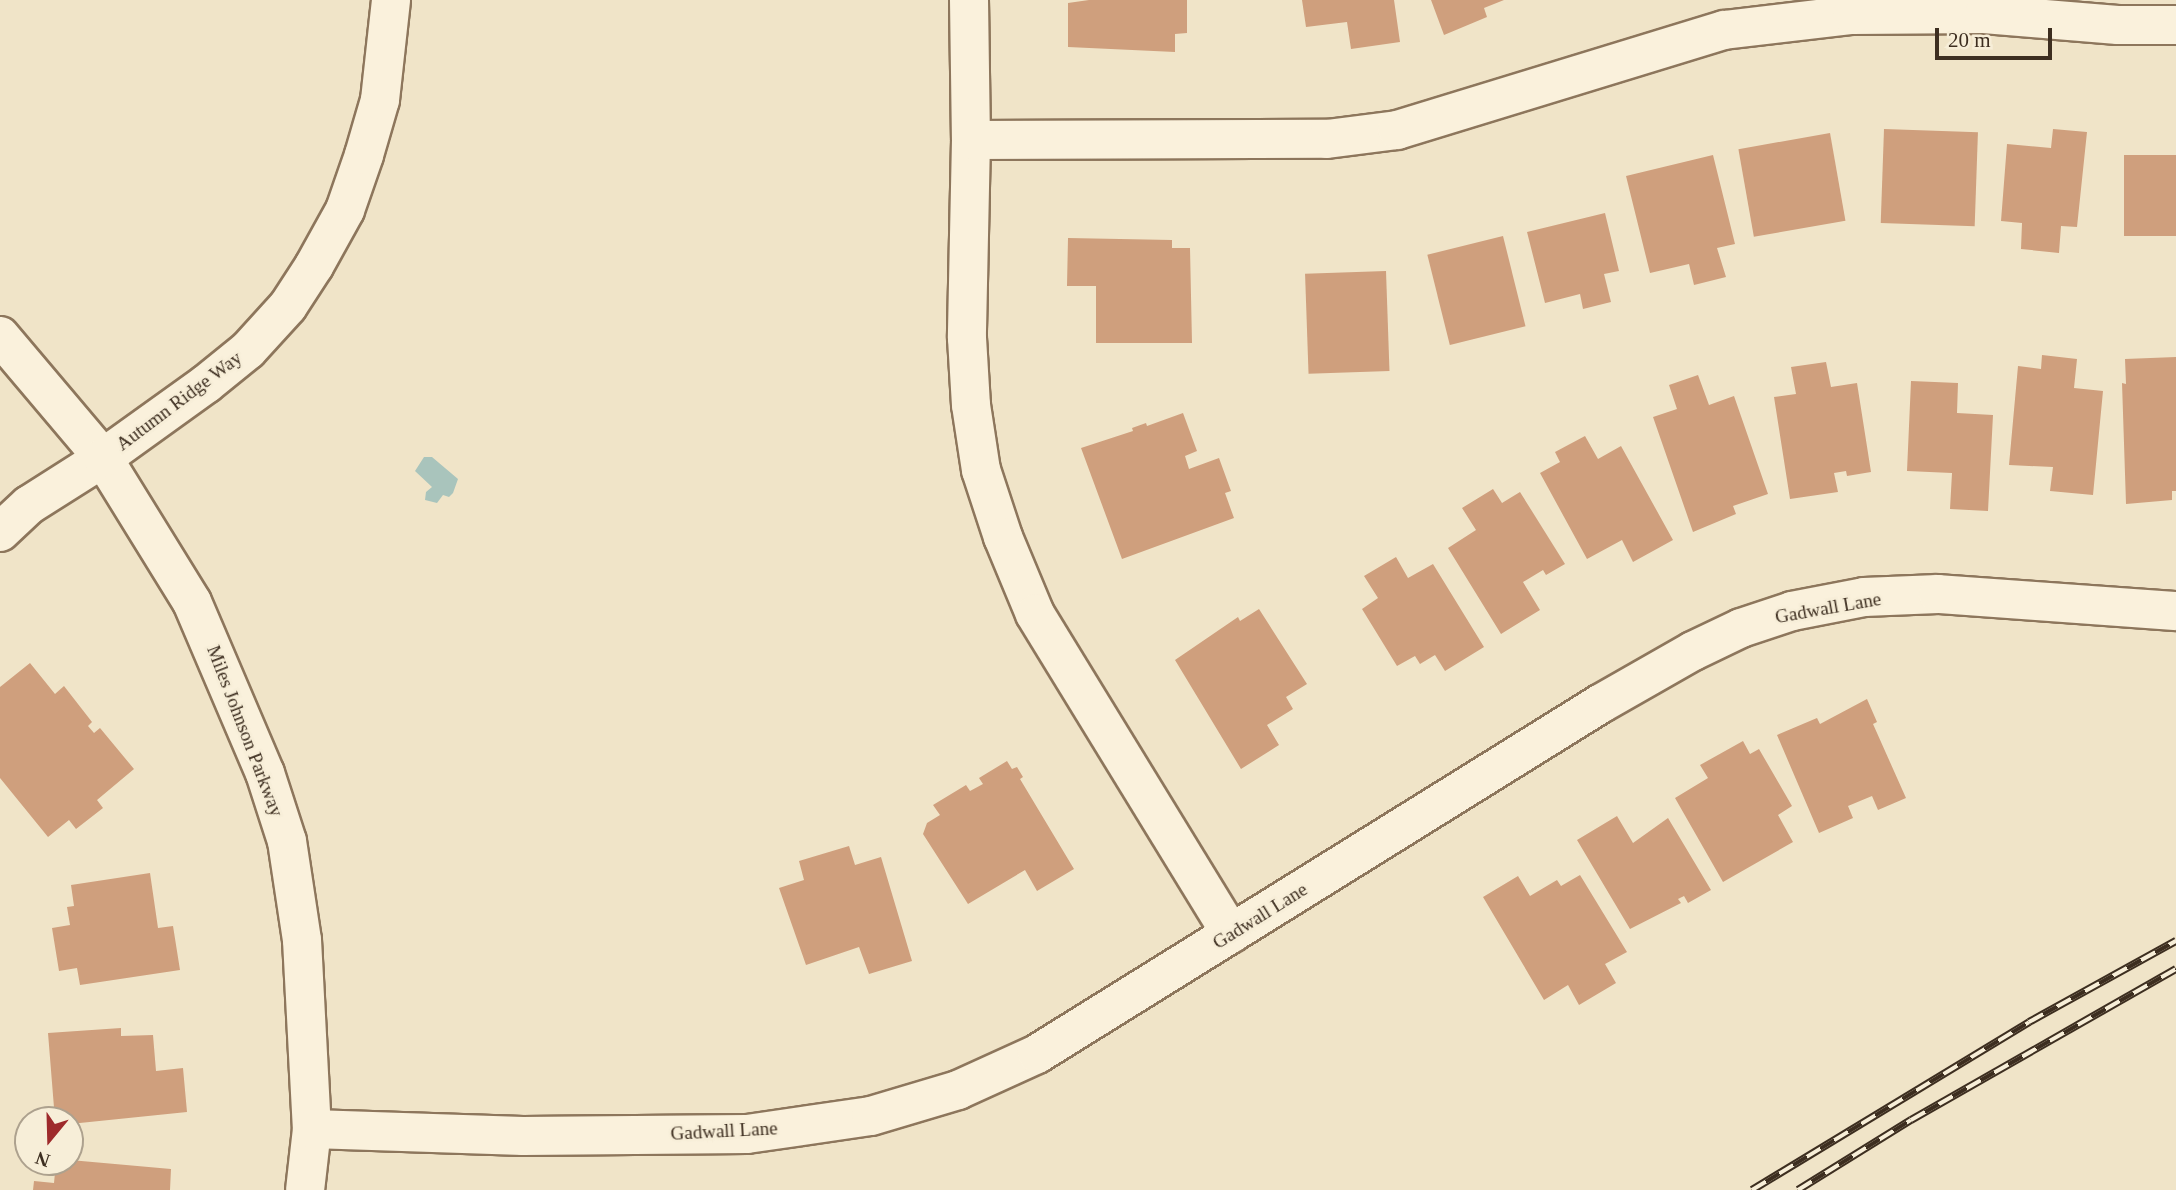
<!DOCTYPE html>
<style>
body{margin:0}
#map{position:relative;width:2176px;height:1190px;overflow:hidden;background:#f0e4c8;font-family:"Times New Roman",serif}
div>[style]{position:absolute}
.water>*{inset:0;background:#a9c4bc}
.building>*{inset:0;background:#cf9f7d;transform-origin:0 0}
.roads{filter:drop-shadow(2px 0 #8d765c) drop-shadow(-2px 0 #8d765c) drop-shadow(0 2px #8d765c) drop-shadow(0 -2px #8d765c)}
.minor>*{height:38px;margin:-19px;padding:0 19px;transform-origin:19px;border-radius:19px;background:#faf1dc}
.rail>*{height:8px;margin-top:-4px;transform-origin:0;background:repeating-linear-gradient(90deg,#f7eed8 0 16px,#3d2e20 0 32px);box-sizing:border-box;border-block:2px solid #3d2e20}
span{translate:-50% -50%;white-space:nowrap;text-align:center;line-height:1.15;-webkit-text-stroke:5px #f7eed8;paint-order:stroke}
.street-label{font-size:19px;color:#3d2e20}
.north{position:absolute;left:14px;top:1106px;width:70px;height:70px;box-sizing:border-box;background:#f7eed8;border:2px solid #ada18e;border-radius:50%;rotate:199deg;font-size:19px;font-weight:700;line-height:28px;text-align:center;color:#3d2e20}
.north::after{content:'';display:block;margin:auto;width:24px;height:32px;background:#9e2a2b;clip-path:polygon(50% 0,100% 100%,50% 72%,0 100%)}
.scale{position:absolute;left:1935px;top:28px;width:117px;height:32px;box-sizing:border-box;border:4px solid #3d2e20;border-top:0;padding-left:9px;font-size:21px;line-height:24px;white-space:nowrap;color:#3d2e20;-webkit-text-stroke:5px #f7eed8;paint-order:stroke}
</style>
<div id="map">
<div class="water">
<i style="clip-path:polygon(424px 457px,432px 457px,458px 479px,453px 493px,449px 497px,443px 495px,437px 503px,425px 500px,426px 492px,432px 487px,415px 471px)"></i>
</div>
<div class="building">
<i style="clip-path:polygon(1089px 0,1187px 0,1187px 33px,1175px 34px,1175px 52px,1068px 47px,1068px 3px)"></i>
<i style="clip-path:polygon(1302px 0,1394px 0,1400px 42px,1351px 49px,1347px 22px,1306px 27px)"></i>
<i style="clip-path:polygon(1431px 0,1504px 0,1484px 8px,1487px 17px,1444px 35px)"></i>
<i style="left:1884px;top:129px;width:94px;height:94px;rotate:2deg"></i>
<i style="clip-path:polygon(2053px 129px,2087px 132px,2077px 227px,2061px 226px,2059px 253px,2021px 249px,2022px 223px,2001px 221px,2007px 144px,2051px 148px)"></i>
<i style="left:1830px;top:133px;width:89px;height:93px;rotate:80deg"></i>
<i style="clip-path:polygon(1713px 155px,1735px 244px,1717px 248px,1726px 277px,1694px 285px,1689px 264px,1650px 273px,1626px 176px)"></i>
<i style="left:2176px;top:155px;width:81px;height:52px;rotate:90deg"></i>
<i style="clip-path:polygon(1605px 213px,1619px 271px,1604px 274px,1611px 302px,1583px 309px,1580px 294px,1545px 303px,1527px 232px)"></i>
<i style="left:1503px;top:236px;width:93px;height:78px;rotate:76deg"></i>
<i style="clip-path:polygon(1068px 238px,1172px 240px,1172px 248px,1190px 248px,1192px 343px,1096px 343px,1096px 286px,1067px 286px)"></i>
<i style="left:1386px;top:271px;width:100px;height:81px;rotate:88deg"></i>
<i style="clip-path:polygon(2042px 355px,2077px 359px,2074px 388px,2103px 391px,2093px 495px,2050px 491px,2053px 467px,2009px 465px,2018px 366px,2041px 369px)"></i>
<i style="clip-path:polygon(2176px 357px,2176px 491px,2172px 491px,2172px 500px,2126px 504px,2122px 383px,2126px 384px,2125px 359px)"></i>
<i style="clip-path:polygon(1826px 362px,1831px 387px,1857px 383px,1871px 472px,1847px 476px,1846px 471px,1834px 473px,1838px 492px,1790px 499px,1774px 397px,1796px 394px,1791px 367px)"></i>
<i style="clip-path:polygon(1698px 375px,1709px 405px,1734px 396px,1768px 494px,1733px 506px,1736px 514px,1693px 532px,1653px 417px,1677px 409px,1669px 385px)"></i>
<i style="clip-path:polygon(1911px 381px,1958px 383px,1957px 413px,1993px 415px,1988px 511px,1950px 509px,1952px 473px,1907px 471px)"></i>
<i style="clip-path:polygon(1183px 413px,1197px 451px,1185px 456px,1189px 469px,1219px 458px,1231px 491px,1225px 493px,1234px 518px,1122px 559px,1081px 448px,1133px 431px,1132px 428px,1146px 423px,1147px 426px)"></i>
<i style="clip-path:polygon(1585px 436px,1598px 459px,1621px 446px,1673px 540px,1633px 562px,1622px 540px,1587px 559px,1540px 473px,1560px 462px,1555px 452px)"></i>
<i style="clip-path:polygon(1493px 489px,1502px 503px,1520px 492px,1565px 564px,1546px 575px,1543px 570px,1523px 582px,1540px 610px,1501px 634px,1448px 548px,1476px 530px,1462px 508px)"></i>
<i style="clip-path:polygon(1396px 557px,1408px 578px,1433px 564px,1484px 647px,1445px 671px,1435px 655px,1420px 664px,1415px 656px,1397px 666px,1362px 609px,1378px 598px,1364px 576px)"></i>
<i style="clip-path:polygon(1259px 609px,1307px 684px,1286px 697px,1293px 709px,1267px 725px,1279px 745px,1241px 769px,1175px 660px,1238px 617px,1240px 621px)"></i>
<i style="clip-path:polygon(30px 663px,55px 694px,64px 686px,92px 722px,88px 726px,94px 733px,100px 728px,134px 769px,97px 800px,103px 808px,76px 829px,69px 820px,48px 837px,0 778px,0 687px)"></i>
<i style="clip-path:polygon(1867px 699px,1877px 722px,1873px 724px,1906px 798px,1878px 810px,1872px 796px,1848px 806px,1853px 818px,1819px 833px,1777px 735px,1817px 718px,1820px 724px)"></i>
<i style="clip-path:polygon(1743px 741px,1750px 754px,1759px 749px,1792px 806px,1778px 815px,1793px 842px,1723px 882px,1675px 798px,1708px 778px,1700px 765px)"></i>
<i style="clip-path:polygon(1007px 761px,1012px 769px,1017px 767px,1023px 777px,1020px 779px,1074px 869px,1037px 891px,1025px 870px,968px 904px,923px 834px,927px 823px,940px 815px,933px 805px,966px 785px,970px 791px,983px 784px,979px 778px)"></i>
<i style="clip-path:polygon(1617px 816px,1633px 843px,1668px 818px,1711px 890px,1688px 903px,1684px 896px,1678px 899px,1681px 903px,1630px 929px,1577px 840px)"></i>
<i style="clip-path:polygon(849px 846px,855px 865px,881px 857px,912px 961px,869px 974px,859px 947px,806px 965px,779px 888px,804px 880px,799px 861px)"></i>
<i style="clip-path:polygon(150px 873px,158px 928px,173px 926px,180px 970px,80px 985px,77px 968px,59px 971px,52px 928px,70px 925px,67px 907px,74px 906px,71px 885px)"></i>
<i style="clip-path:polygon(1580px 875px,1627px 952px,1605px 964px,1616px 983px,1579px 1005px,1568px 985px,1544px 1000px,1483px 897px,1518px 876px,1530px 896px,1557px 880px,1561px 886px)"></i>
<i style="clip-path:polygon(121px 1028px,121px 1036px,153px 1035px,156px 1071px,183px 1068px,187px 1112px,70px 1124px,70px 1120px,55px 1120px,48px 1033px)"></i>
<i style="clip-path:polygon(70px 1160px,171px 1169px,170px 1190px,33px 1190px,34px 1181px,54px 1183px,56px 1162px)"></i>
</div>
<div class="roads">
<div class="minor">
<i style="left:969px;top:0;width:140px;rotate:89.2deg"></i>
<i style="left:971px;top:140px;width:198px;rotate:91.2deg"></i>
<i style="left:967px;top:338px;width:67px;rotate:86.6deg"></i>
<i style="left:971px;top:405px;width:66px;rotate:81.3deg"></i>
<i style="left:981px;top:470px;width:71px;rotate:71.8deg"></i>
<i style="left:1003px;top:537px;width:83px;rotate:67.4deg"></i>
<i style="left:1035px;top:614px;width:375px;rotate:58.5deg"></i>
<i style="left:971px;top:140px;width:356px;rotate:-0.2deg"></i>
<i style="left:1327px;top:139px;width:71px;rotate:-7.3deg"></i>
<i style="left:1397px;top:130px;width:342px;rotate:-17deg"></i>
<i style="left:1724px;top:30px;width:129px;rotate:-6.7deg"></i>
<i style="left:1852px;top:15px;width:132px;rotate:-0.4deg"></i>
<i style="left:1984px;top:14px;width:134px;rotate:4.7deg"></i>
<i style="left:2118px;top:25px;width:58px"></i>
<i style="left:0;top:336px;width:160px;rotate:49.8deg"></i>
<i style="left:103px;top:458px;width:169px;rotate:58.3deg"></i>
<i style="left:192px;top:602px;width:186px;rotate:66.9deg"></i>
<i style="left:265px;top:773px;width:71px;rotate:72.1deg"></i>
<i style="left:287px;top:841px;width:100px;rotate:81.4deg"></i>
<i style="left:302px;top:940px;width:189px;rotate:87deg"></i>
<i style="left:312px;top:1129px;width:61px;rotate:96.5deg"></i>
<i style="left:0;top:532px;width:40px;rotate:-43deg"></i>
<i style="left:29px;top:505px;width:88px;rotate:-32.4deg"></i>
<i style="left:103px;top:458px;width:127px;rotate:-35.7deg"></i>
<i style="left:206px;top:384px;width:54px;rotate:-39deg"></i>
<i style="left:248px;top:350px;width:59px;rotate:-47.7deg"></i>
<i style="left:288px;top:306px;width:48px;rotate:-57deg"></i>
<i style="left:314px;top:266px;width:64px;rotate:-61deg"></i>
<i style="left:345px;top:210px;width:58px;rotate:-70.9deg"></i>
<i style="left:364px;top:155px;width:57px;rotate:-73.8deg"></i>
<i style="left:380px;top:100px;width:101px;rotate:-83.7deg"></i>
<i style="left:312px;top:1129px;width:211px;rotate:1.9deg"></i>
<i style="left:523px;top:1136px;width:224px;rotate:-0.5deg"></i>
<i style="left:747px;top:1134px;width:125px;rotate:-8.3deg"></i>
<i style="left:871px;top:1116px;width:91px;rotate:-16.6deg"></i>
<i style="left:958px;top:1090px;width:87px;rotate:-24.5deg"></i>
<i style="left:1037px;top:1054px;width:663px;rotate:-31.87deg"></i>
<i style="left:1600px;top:704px;width:107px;rotate:-29.7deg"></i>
<i style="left:1693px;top:651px;width:53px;rotate:-25.6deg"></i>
<i style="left:1741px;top:628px;width:54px;rotate:-18.4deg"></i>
<i style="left:1792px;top:611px;width:73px;rotate:-11deg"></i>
<i style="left:1864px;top:597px;width:74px;rotate:-2.3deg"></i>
<i style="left:1938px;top:594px;width:239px;rotate:4.1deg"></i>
</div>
</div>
<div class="rail">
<i style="left:1752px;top:1190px;width:324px;rotate:-31.2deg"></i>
<i style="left:2029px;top:1022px;width:168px;rotate:-28.9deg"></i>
<i style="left:1798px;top:1190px;width:133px;rotate:-31.8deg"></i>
<i style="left:1911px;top:1120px;width:305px;rotate:-29.7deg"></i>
</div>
<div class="street-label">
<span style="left:179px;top:401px;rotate:-37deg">Autumn Ridge Way</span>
<span style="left:1828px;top:608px;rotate:-10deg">Gadwall Lane</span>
<span style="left:245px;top:731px;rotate:69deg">Miles Johnson Parkway</span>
<span style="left:1260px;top:916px;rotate:-32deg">Gadwall Lane</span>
<span style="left:724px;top:1131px;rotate:-3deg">Gadwall Lane</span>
</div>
<div class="north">N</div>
<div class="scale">20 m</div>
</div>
